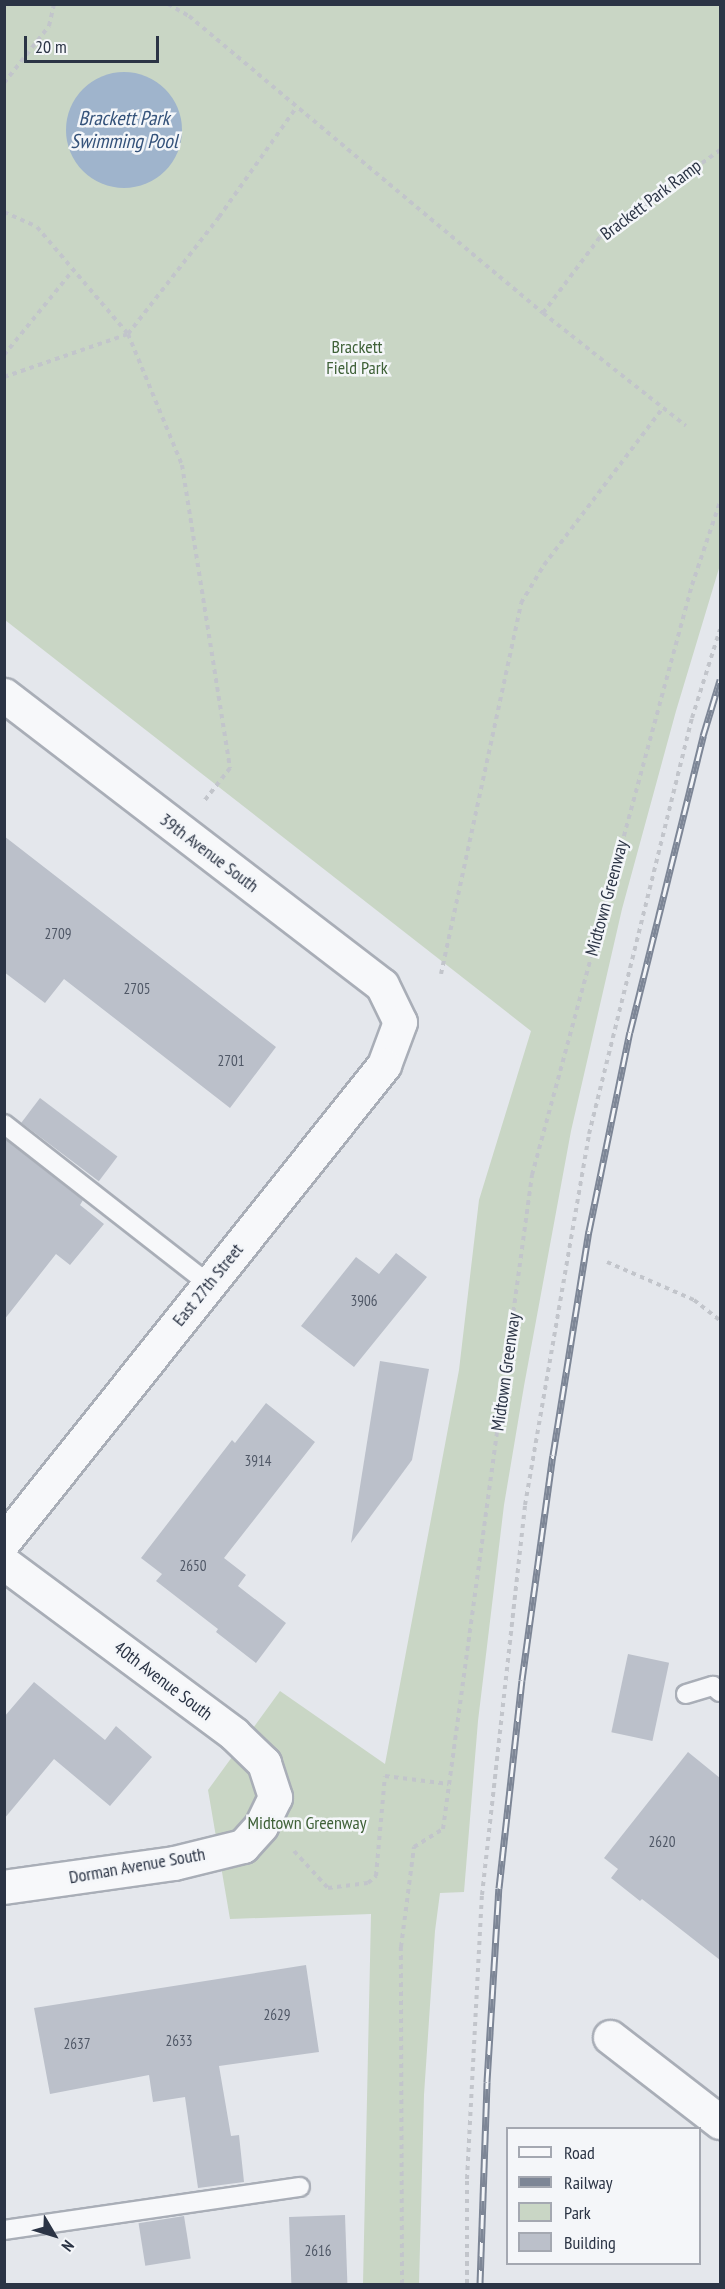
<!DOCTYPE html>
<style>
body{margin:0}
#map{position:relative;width:725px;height:2289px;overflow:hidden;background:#e4e7ec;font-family:"PT Sans Narrow",sans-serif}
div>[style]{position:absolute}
.green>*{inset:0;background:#c9d6c5}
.water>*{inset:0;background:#9fb4cc}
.round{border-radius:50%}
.building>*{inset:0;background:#bbc0ca;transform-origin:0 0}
.path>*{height:4px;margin-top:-2px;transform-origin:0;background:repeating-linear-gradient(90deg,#c2c5cb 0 4.5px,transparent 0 9px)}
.roads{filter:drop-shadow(2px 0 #a9aeb7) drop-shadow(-2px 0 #a9aeb7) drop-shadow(0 2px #a9aeb7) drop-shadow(0 -2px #a9aeb7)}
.service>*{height:18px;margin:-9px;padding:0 9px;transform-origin:9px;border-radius:9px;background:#f7f8fa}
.minor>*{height:33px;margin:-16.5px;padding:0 16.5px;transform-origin:16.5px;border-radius:16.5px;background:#f7f8fa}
.rail>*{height:7px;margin-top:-3.5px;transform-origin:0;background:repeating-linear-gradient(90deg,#f4f6f9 0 14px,#7d8696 0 28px);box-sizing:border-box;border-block:2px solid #7d8696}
span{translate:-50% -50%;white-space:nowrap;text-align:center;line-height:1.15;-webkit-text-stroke:5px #f4f6f9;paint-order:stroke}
.number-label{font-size:15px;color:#4f5766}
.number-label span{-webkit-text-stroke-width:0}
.street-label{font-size:18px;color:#2b3445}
.park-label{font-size:18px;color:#3f6138}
.water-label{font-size:20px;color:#34527a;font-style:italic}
.frame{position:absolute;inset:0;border:6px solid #2b3445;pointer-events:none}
.legend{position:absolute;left:506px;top:2127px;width:195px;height:138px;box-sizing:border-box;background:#f4f6f9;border:2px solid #a4a8b1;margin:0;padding:8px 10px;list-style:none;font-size:18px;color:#2b3445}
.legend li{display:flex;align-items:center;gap:12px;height:30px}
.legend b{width:30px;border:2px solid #a4a8b1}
.north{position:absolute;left:24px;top:2205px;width:60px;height:60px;-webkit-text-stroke:4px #f4f6f9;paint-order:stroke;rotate:128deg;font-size:16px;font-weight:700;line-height:24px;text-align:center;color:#2b3445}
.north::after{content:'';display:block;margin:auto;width:21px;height:27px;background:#2b3445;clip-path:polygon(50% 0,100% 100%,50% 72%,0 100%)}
.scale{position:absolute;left:24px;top:36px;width:135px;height:27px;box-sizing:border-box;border:3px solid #2b3445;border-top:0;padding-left:8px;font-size:18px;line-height:21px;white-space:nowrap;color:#2b3445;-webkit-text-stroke:4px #f4f6f9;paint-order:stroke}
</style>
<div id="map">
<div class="green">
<i style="clip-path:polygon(4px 5px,720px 5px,720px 565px,676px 711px,622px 909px,571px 1131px,524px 1386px,504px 1505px,478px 1721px,464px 1892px,440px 1893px,435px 1931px,424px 2095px,419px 2284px,363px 2284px,371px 1914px,230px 1919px,208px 1790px,280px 1691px,385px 1764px,459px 1370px,479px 1200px,531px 1031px,5px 620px)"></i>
</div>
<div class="water">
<i class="round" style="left:66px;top:72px;width:116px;height:116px"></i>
</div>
<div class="building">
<i style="clip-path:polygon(4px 836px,276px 1047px,230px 1108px,64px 979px,45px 1003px,4px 972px)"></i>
<i style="left:40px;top:1098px;width:97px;height:31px;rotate:37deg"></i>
<i style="clip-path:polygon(7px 1140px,83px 1200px,80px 1205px,104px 1224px,70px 1265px,56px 1254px,4px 1320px,4px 1143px)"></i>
<i style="clip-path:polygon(396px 1253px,427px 1277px,354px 1367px,301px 1326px,356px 1257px,379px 1274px)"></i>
<i style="clip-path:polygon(380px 1361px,429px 1369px,412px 1460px,351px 1543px)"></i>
<i style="clip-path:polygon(266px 1403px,315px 1442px,224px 1558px,246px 1575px,238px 1586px,286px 1623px,256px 1663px,216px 1632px,218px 1629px,156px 1581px,162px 1574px,141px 1558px,232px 1440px,235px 1443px)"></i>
<i style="left:628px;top:1654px;width:42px;height:80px;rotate:12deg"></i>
<i style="clip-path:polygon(34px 1682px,105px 1740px,116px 1726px,152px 1757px,110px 1806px,54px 1759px,4px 1819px,4px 1717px)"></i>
<i style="clip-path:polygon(688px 1752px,720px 1778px,720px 1960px,642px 1899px,640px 1901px,611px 1878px,618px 1869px,604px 1858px)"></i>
<i style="clip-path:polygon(306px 1965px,319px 2052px,219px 2066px,231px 2136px,239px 2135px,244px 2182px,198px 2188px,185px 2097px,153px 2102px,149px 2075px,50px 2094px,34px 2008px)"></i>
<i style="left:345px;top:2215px;width:69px;height:56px;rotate:88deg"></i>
<i style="left:184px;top:2216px;width:43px;height:46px;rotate:81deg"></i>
</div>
<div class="path">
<i style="left:168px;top:4px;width:24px;rotate:30deg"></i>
<i style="left:189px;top:16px;width:462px;rotate:40deg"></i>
<i style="left:543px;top:313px;width:182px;rotate:38.3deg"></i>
<i style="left:4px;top:83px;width:73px;rotate:-51.7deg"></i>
<i style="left:49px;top:26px;width:23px;rotate:-77deg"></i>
<i style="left:4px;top:212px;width:36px;rotate:24deg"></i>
<i style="left:37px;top:227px;width:140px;rotate:49.6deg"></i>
<i style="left:128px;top:334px;width:142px;rotate:67.6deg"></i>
<i style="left:182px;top:465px;width:307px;rotate:81deg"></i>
<i style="left:230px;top:768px;width:41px;rotate:128deg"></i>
<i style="left:543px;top:313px;width:95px;rotate:-53.1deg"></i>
<i style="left:600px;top:237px;width:148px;rotate:-35.9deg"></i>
<i style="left:4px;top:355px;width:109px;rotate:-50.9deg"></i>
<i style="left:4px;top:377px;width:131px;rotate:-19.1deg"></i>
<i style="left:128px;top:334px;width:148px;rotate:-52.1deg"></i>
<i style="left:219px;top:217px;width:133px;rotate:-54.8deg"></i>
<i style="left:441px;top:974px;width:380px;rotate:-77.8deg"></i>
<i style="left:521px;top:603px;width:44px;rotate:-58.8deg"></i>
<i style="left:544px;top:565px;width:196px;rotate:-52.9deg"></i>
<i style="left:607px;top:1262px;width:95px;rotate:23.6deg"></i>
<i style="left:694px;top:1300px;width:33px;rotate:38deg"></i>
<i style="left:294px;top:1851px;width:50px;rotate:47.4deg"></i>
<i style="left:328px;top:1888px;width:40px;rotate:-7.1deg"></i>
<i style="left:368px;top:1883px;width:11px;rotate:-41deg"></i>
<i style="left:376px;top:1876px;width:100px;rotate:-84.9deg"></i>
<i style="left:385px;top:1776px;width:64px;rotate:7.1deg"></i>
<i style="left:402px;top:2284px;width:337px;rotate:-90.2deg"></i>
<i style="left:401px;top:1947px;width:101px;rotate:-82.6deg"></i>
<i style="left:414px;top:1847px;width:34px;rotate:-32deg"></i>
<i style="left:443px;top:1829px;width:660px;rotate:-82.25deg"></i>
<i style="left:532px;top:1175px;width:611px;rotate:-74.83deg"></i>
<i style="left:692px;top:585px;width:88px;rotate:-71.4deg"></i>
<i style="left:467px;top:2284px;width:105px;rotate:-90deg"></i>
<i style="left:467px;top:2179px;width:284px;rotate:-87deg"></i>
<i style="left:482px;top:1895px;width:392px;rotate:-83.7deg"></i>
<i style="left:525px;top:1505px;width:376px;rotate:-80.2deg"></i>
<i style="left:589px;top:1134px;width:429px;rotate:-76.1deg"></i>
<i style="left:692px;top:718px;width:93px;rotate:-72.5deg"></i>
</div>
<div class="roads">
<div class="service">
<i style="left:4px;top:1124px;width:260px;rotate:38deg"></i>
<i style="left:686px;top:1694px;width:28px;rotate:-17deg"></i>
<i style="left:713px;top:1686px;width:9px;rotate:41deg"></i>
<i style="left:4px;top:2230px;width:299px;rotate:-8.3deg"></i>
</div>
<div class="minor">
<i style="left:4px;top:695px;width:476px;rotate:37.5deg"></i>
<i style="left:382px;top:985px;width:41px;rotate:64.1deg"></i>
<i style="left:400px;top:1022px;width:46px;rotate:110.4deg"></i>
<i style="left:384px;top:1065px;width:609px;rotate:128.6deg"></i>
<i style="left:4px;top:1563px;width:287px;rotate:36.6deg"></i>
<i style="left:234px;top:1734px;width:42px;rotate:44deg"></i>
<i style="left:264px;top:1763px;width:36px;rotate:72deg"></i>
<i style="left:275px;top:1797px;width:32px;rotate:116deg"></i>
<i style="left:261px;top:1826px;width:27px;rotate:132deg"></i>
<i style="left:243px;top:1846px;width:71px;rotate:166.2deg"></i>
<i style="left:174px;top:1863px;width:172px;rotate:172deg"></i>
<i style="left:610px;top:2037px;width:139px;rotate:37.7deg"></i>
</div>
</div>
<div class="rail">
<i style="left:480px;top:2284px;width:202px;rotate:-88deg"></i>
<i style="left:487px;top:2082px;width:194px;rotate:-86.5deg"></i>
<i style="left:499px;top:1888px;width:209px;rotate:-83.7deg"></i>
<i style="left:522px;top:1680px;width:227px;rotate:-82.2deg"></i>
<i style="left:553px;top:1455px;width:227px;rotate:-80.9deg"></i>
<i style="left:589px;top:1231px;width:203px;rotate:-78.4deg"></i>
<i style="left:630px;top:1032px;width:305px;rotate:-76.1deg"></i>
<i style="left:703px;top:736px;width:59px;rotate:-73.1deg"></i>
</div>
<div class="number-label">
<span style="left:58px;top:934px">2709</span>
<span style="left:137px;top:989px">2705</span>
<span style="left:231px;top:1061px">2701</span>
<span style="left:364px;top:1301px">3906</span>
<span style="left:258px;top:1461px">3914</span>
<span style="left:193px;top:1566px">2650</span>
<span style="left:662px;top:1842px">2620</span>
<span style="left:277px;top:2015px">2629</span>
<span style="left:179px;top:2041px">2633</span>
<span style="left:77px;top:2044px">2637</span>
<span style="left:318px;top:2251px">2616</span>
</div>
<div class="street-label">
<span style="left:651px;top:200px;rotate:-37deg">Brackett Park Ramp</span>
<span style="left:209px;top:853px;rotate:37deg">39th Avenue South</span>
<span style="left:607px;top:898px;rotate:-75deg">Midtown Greenway</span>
<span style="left:208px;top:1285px;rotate:-51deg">East 27th Street</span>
<span style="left:506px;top:1372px;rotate:-82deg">Midtown Greenway</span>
<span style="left:163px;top:1681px;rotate:37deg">40th Avenue South</span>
<span style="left:137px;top:1866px;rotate:-10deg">Dorman Avenue South</span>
</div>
<div class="park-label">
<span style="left:357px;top:358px">Brackett<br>Field Park</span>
<span style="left:307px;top:1823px">Midtown Greenway</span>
</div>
<div class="water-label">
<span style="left:124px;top:130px">Brackett Park<br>Swimming Pool</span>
</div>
<div class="frame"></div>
<ul class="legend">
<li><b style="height:8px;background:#f7f8fa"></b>Road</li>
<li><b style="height:8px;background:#7d8696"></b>Railway</li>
<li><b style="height:16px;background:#c9d6c5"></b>Park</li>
<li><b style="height:16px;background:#bbc0ca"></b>Building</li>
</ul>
<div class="north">N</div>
<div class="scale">20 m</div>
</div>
